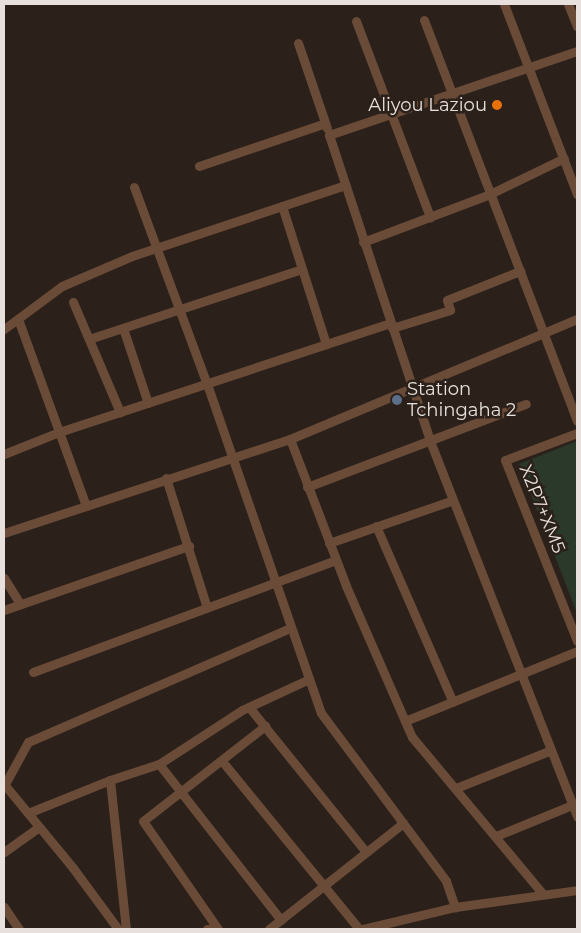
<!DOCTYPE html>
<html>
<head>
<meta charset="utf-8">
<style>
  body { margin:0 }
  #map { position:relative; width:581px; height:933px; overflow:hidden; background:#2b211a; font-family:Montserrat,sans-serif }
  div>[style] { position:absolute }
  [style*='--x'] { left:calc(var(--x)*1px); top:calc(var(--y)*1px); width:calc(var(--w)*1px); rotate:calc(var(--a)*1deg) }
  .green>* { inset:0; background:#2a3929 }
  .minor>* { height:9px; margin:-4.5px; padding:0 4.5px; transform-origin:4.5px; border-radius:4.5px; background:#6a4b38 }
  .dots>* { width:14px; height:14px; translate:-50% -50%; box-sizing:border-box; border:2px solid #2b211a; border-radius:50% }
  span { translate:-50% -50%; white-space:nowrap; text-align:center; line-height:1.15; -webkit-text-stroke:5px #2b211a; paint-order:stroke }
  .poi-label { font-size:18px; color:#e7e0dc }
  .right { translate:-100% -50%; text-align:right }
  .left { translate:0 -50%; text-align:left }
  .street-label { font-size:18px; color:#e7e0dc }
  .frame { position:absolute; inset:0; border:5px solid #e7e0dc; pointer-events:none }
</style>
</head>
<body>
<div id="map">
  <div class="green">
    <div style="clip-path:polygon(577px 441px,577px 613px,519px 464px)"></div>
  </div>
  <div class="minor">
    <div style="--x:504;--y:4;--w:204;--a:69"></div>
    <div style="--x:568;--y:4;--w:24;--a:68"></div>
    <div style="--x:424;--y:20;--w:429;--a:69.1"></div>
    <div style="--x:356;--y:21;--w:210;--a:69.3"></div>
    <div style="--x:298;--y:43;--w:90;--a:71.2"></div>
    <div style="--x:577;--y:51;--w:262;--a:161.3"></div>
    <div style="--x:329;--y:135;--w:322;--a:71.7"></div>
    <div style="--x:430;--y:441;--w:404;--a:68.6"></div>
    <div style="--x:199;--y:166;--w:133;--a:-18.8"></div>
    <div style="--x:134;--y:187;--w:210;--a:69.7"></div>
    <div style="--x:207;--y:384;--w:348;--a:70.9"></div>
    <div style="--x:321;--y:713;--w:209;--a:53.3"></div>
    <div style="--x:446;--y:881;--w:28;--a:71"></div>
    <div style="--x:282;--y:206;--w:145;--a:72.3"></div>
    <div style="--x:363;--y:242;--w:136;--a:-20.7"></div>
    <div style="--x:490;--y:194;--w:82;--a:-25.9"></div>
    <div style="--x:73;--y:302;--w:120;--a:66.9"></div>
    <div style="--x:18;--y:319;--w:199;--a:70"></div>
    <div style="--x:123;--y:328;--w:79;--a:71.6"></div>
    <div style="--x:392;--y:328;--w:61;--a:-17.2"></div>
    <div style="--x:450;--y:310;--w:10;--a:-107"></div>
    <div style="--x:447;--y:300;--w:79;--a:-21.7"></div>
    <div style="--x:4;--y:329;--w:72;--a:-36.6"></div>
    <div style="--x:62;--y:286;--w:76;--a:-23.2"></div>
    <div style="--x:132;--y:256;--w:225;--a:-18.4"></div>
    <div style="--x:89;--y:339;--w:224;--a:-18.2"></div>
    <div style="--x:577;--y:433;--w:77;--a:159.4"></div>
    <div style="--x:505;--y:460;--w:195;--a:68.3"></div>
    <div style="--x:290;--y:439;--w:157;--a:69.1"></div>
    <div style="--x:346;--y:586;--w:165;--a:66.4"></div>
    <div style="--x:412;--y:737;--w:204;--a:50.2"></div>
    <div style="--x:4;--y:454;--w:59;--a:-21.8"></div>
    <div style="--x:59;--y:432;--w:348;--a:-18.2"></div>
    <div style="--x:166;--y:478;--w:136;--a:72.5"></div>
    <div style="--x:307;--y:487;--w:234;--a:-20.8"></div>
    <div style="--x:376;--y:526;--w:192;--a:66.4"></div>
    <div style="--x:4;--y:533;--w:301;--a:-18.2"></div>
    <div style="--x:290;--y:439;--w:311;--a:-22.7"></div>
    <div style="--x:329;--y:543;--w:131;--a:-19.1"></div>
    <div style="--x:4;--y:578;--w:31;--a:58"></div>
    <div style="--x:4;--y:610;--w:196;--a:-19.1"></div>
    <div style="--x:33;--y:672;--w:323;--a:-20.3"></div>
    <div style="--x:249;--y:707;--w:186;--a:51.1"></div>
    <div style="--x:405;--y:721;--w:186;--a:-22.1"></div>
    <div style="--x:222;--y:761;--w:217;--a:50.8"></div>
    <div style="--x:159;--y:764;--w:198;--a:52"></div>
    <div style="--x:110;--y:780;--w:150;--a:83.9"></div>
    <div style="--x:4;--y:784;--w:109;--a:50.6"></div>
    <div style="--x:73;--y:868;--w:76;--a:53.6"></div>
    <div style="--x:5;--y:784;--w:48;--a:-61.3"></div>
    <div style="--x:28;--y:742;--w:286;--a:-23.5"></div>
    <div style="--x:456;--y:788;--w:100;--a:-21.7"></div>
    <div style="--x:28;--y:813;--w:88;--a:-21.9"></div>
    <div style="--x:110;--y:780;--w:52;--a:-18.1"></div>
    <div style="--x:159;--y:764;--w:99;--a:-33"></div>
    <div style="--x:242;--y:710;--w:74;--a:-24.8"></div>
    <div style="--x:496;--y:836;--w:87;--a:-22.2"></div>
    <div style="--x:4;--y:852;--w:43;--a:-35.5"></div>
    <div style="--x:4;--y:907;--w:27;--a:56"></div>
    <div style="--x:207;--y:929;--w:10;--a:-6"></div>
    <div style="--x:218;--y:929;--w:131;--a:-124.8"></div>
    <div style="--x:143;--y:821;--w:155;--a:-37.9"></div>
    <div style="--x:269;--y:929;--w:171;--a:-38.3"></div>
    <div style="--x:363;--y:929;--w:95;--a:-13.4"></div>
    <div style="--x:455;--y:907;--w:123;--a:-7.9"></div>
  </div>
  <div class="dots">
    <div style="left:497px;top:105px;background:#e8710a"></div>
    <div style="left:397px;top:400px;background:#5c6f8a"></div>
  </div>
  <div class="poi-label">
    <span class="right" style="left:487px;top:105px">Aliyou Laziou</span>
    <span class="left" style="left:407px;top:400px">Station<br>Tchingaha 2</span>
  </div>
  <div class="street-label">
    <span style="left:542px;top:509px;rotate:68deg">X2P7+XM5</span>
  </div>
  <div class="frame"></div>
</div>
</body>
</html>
